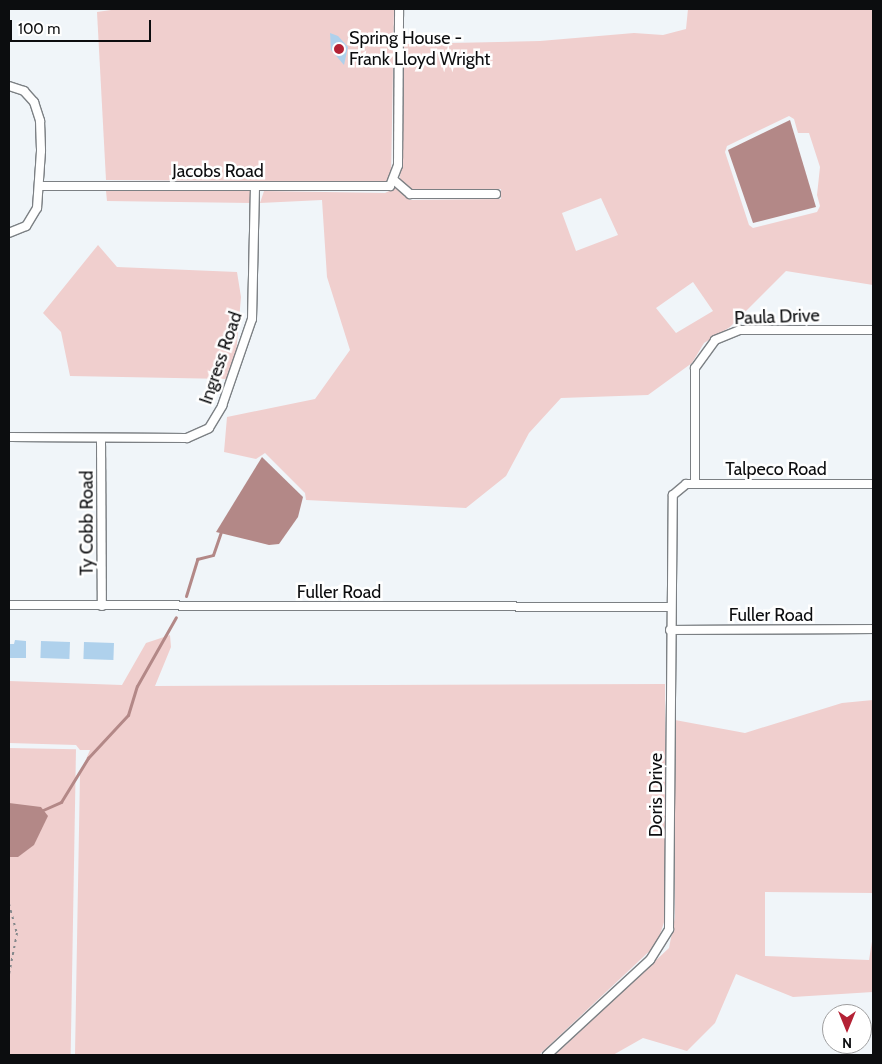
<!DOCTYPE html>
<html>
<head>
<meta charset="utf-8">
<style>
  body { margin:0 }
  #map { position:relative; width:882px; height:1064px; overflow:hidden; background:#f0f5f9; font-family:Cabin,sans-serif }
  div>[style] { position:absolute }
  [style*='--x'] { left:calc(var(--x)*1px); top:calc(var(--y)*1px); width:calc(var(--w)*1px); rotate:calc(var(--a)*1deg) }
  .green>* { inset:0; background:#f0cfce; transform-origin:0 0 }
  .water>* { inset:0; background:#b38887 }
  .stream>* { height:3px; margin:-1.5px; padding:0 1.5px; transform-origin:1.5px; border-radius:1.5px; background:#b38887 }
  .building>* { inset:0; background:#afd1ec; transform-origin:0 0 }
  .path>* { height:2px; margin-top:-1px; transform-origin:0; background:repeating-linear-gradient(90deg,#84888b 0 2.5px,transparent 0 6.5px) }
  .roads { filter:drop-shadow(1px 0 #7c8084) drop-shadow(-1px 0 #7c8084) drop-shadow(0 1px #7c8084) drop-shadow(0 -1px #7c8084) }
  .street>* { height:8px; margin:-4px; padding:0 4px; transform-origin:4px; border-radius:4px; background:#fff }
  .dots>* { width:14px; height:14px; translate:-50% -50%; box-sizing:border-box; border:2px solid #fff; border-radius:50% }
  span { translate:-50% -50%; white-space:nowrap; text-align:center; line-height:1.15; -webkit-text-stroke:5px #fff; paint-order:stroke }
  .poi-label { font-size:18px; color:#0c0d0f }
  .left { translate:0 -50%; text-align:left }
  .street-label { font-size:18px; color:#0c0d0f }
  .frame { position:absolute; inset:0; border:10px solid #0c0d0f; pointer-events:none }
  .north { position:absolute; left:822px; top:1004px; width:50px; height:50px; box-sizing:border-box; background:#fff; border:1px solid #9e9e9f; border-radius:50%; rotate:180deg; font-size:14px; font-weight:700; line-height:20px; text-align:center; color:#0c0d0f }
  .north::after { content:''; display:block; margin:auto; width:18px; height:22px; background:#b42235; clip-path:polygon(50% 0,100% 100%,50% 72%,0 100%) }
  .scale { position:absolute; left:10px; top:20px; width:141px; height:22px; box-sizing:border-box; border:2px solid #0c0d0f; border-top:0; padding-left:6px; font-size:15px; line-height:18px; white-space:nowrap; color:#0c0d0f; -webkit-text-stroke:4px #fff; paint-order:stroke }
</style>
</head>
<body>
<div id="map">
  <div class="green">
    <div style="clip-path:polygon(118px 9px,394px 9px,391px 178px,384px 182px,106px 180px,97px 12px)"></div>
    <div style="clip-path:polygon(evenodd,688px 9px,873px 9px,873px 285px,786px 271px,730px 327px,704px 343px,692px 363px,648px 395px,561px 398px,529px 433px,506px 476px,466px 508px,306px 500px,305px 493px,265px 453px,256px 459px,224px 452px,227px 417px,315px 399px,350px 350px,327px 277px,322px 200px,260px 203px,264px 191px,385px 193px,395px 188px,410px 200px,501px 199px,501px 189px,412px 189px,400px 179px,403px 44px,540px 41px,634px 33px,663px 35px,686px 29px,688px 9px,789px 116px,794px 119px,798px 133px,809px 133px,820px 167px,817px 195px,820px 206px,817px 212px,753px 228px,749px 225px,725px 152px,727px 146px,789px 116px,688px 9px,601px 198px,618px 235px,576px 251px,562px 213px,601px 198px,688px 9px,693px 282px,713px 311px,676px 333px,656px 308px,693px 282px)"></div>
    <div style="clip-path:polygon(106px 191px,250px 191px,251px 203px,107px 201px)"></div>
    <div style="clip-path:polygon(98px 245px,117px 267px,237px 272px,241px 297px,236px 354px,227px 379px,70px 376px,61px 332px,43px 313px)"></div>
    <div style="clip-path:polygon(170px 635px,171px 647px,155px 686px,665px 684px,666px 916px,657px 944px,539px 1055px,75px 1055px,80px 773px,90px 750px,80px 750px,76px 745px,9px 743px,9px 681px,122px 685px,146px 643px)"></div>
    <div style="clip-path:polygon(873px 700px,873px 893px,765px 892px,765px 956px,869px 960px,873px 935px,873px 992px,793px 997px,736px 974px,715px 1023px,687px 1051px,643px 1038px,613px 1055px,555px 1055px,669px 948px,675px 917px,675px 720px,745px 733px,842px 703px)"></div>
    <div style="left:9px;top:748px;width:67px;height:307px;rotate:1deg"></div>
  </div>
  <div class="water">
    <div style="clip-path:polygon(790px 120px,816px 207px,753px 223px,728px 150px)"></div>
    <div style="clip-path:polygon(262px 457px,303px 497px,298px 517px,279px 544px,269px 545px,216px 532px)"></div>
    <div style="clip-path:polygon(9px 803px,41px 807px,48px 816px,34px 845px,18px 857px,9px 857px)"></div>
  </div>
  <div class="stream">
    <div style="--x:186;--y:596;--w:39;--a:-73"></div>
    <div style="--x:197;--y:559;--w:16;--a:-14"></div>
    <div style="--x:213;--y:555;--w:24;--a:-71"></div>
    <div style="--x:43;--y:810;--w:20;--a:-24"></div>
    <div style="--x:61;--y:802;--w:52;--a:-58.5"></div>
    <div style="--x:88;--y:758;--w:59;--a:-47.1"></div>
    <div style="--x:128;--y:715;--w:30;--a:-73"></div>
    <div style="--x:137;--y:686;--w:79;--a:-60.5"></div>
  </div>
  <div class="building">
    <div style="clip-path:polygon(330px 33px,338px 36px,348px 47px,344px 65px,331px 50px)"></div>
    <div style="clip-path:polygon(15px 640px,26px 641px,26px 658px,9px 658px,9px 644px,14px 644px)"></div>
    <div style="left:41px;top:641px;width:29px;height:17px;rotate:2deg"></div>
    <div style="left:84px;top:642px;width:30px;height:17px;rotate:2deg"></div>
  </div>
  <div class="path">
    <div style="--x:9;--y:904;--w:30;--a:75"></div>
    <div style="--x:17;--y:933;--w:42;--a:101"></div>
  </div>
  <div class="roads">
    <div class="street">
      <div style="--x:9;--y:86;--w:16;--a:18"></div>
      <div style="--x:24;--y:91;--w:15;--a:48"></div>
      <div style="--x:34;--y:102;--w:20;--a:72"></div>
      <div style="--x:40;--y:121;--w:30;--a:88"></div>
      <div style="--x:41;--y:151;--w:57;--a:94"></div>
      <div style="--x:37;--y:208;--w:21;--a:121"></div>
      <div style="--x:26;--y:226;--w:18;--a:158"></div>
      <div style="--x:395;--y:181;--w:20;--a:41"></div>
      <div style="--x:410;--y:194;--w:86;--a:0"></div>
      <div style="--x:40;--y:186;--w:350;--a:0"></div>
      <div style="--x:390;--y:186;--w:22;--a:-69"></div>
      <div style="--x:398;--y:165;--w:156;--a:-89.6"></div>
      <div style="--x:9;--y:437;--w:178;--a:0.3"></div>
      <div style="--x:187;--y:438;--w:24;--a:-24"></div>
      <div style="--x:209;--y:428;--w:26;--a:-59"></div>
      <div style="--x:222;--y:406;--w:92;--a:-71"></div>
      <div style="--x:252;--y:319;--w:133;--a:-88.7"></div>
      <div style="--x:101;--y:439;--w:167;--a:89.7"></div>
      <div style="--x:695;--y:484;--w:116;--a:-90"></div>
      <div style="--x:695;--y:368;--w:34;--a:-54"></div>
      <div style="--x:715;--y:340;--w:27;--a:-22"></div>
      <div style="--x:740;--y:330;--w:133;--a:0"></div>
      <div style="--x:9;--y:605;--w:660;--a:0.17"></div>
      <div style="--x:670;--y:630;--w:203;--a:-0.3"></div>
      <div style="--x:547;--y:1055;--w:140;--a:-42.7"></div>
      <div style="--x:650;--y:960;--w:36;--a:-58"></div>
      <div style="--x:669;--y:929;--w:434;--a:-89.5"></div>
      <div style="--x:673;--y:495;--w:17;--a:-40"></div>
      <div style="--x:686;--y:484;--w:187;--a:0"></div>
    </div>
  </div>
  <div class="dots">
    <div style="left:339px;top:49px;background:#b42235"></div>
  </div>
  <div class="poi-label">
    <span class="left" style="left:349px;top:49px">Spring House -<br>Frank Lloyd Wright</span>
  </div>
  <div class="street-label">
    <span style="left:218px;top:171px">Jacobs Road</span>
    <span style="left:777px;top:317px;rotate:-2deg">Paula Drive</span>
    <span style="left:221px;top:358px;rotate:-71deg">Ingress Road</span>
    <span style="left:776px;top:469px">Talpeco Road</span>
    <span style="left:87px;top:523px;rotate:-90deg">Ty Cobb Road</span>
    <span style="left:339px;top:592px">Fuller Road</span>
    <span style="left:771px;top:615px">Fuller Road</span>
    <span style="left:656px;top:795px;rotate:-90deg">Doris Drive</span>
  </div>
  <div class="frame"></div>
  <div class="north">N</div>
  <div class="scale">100 m</div>
</div>
</body>
</html>
